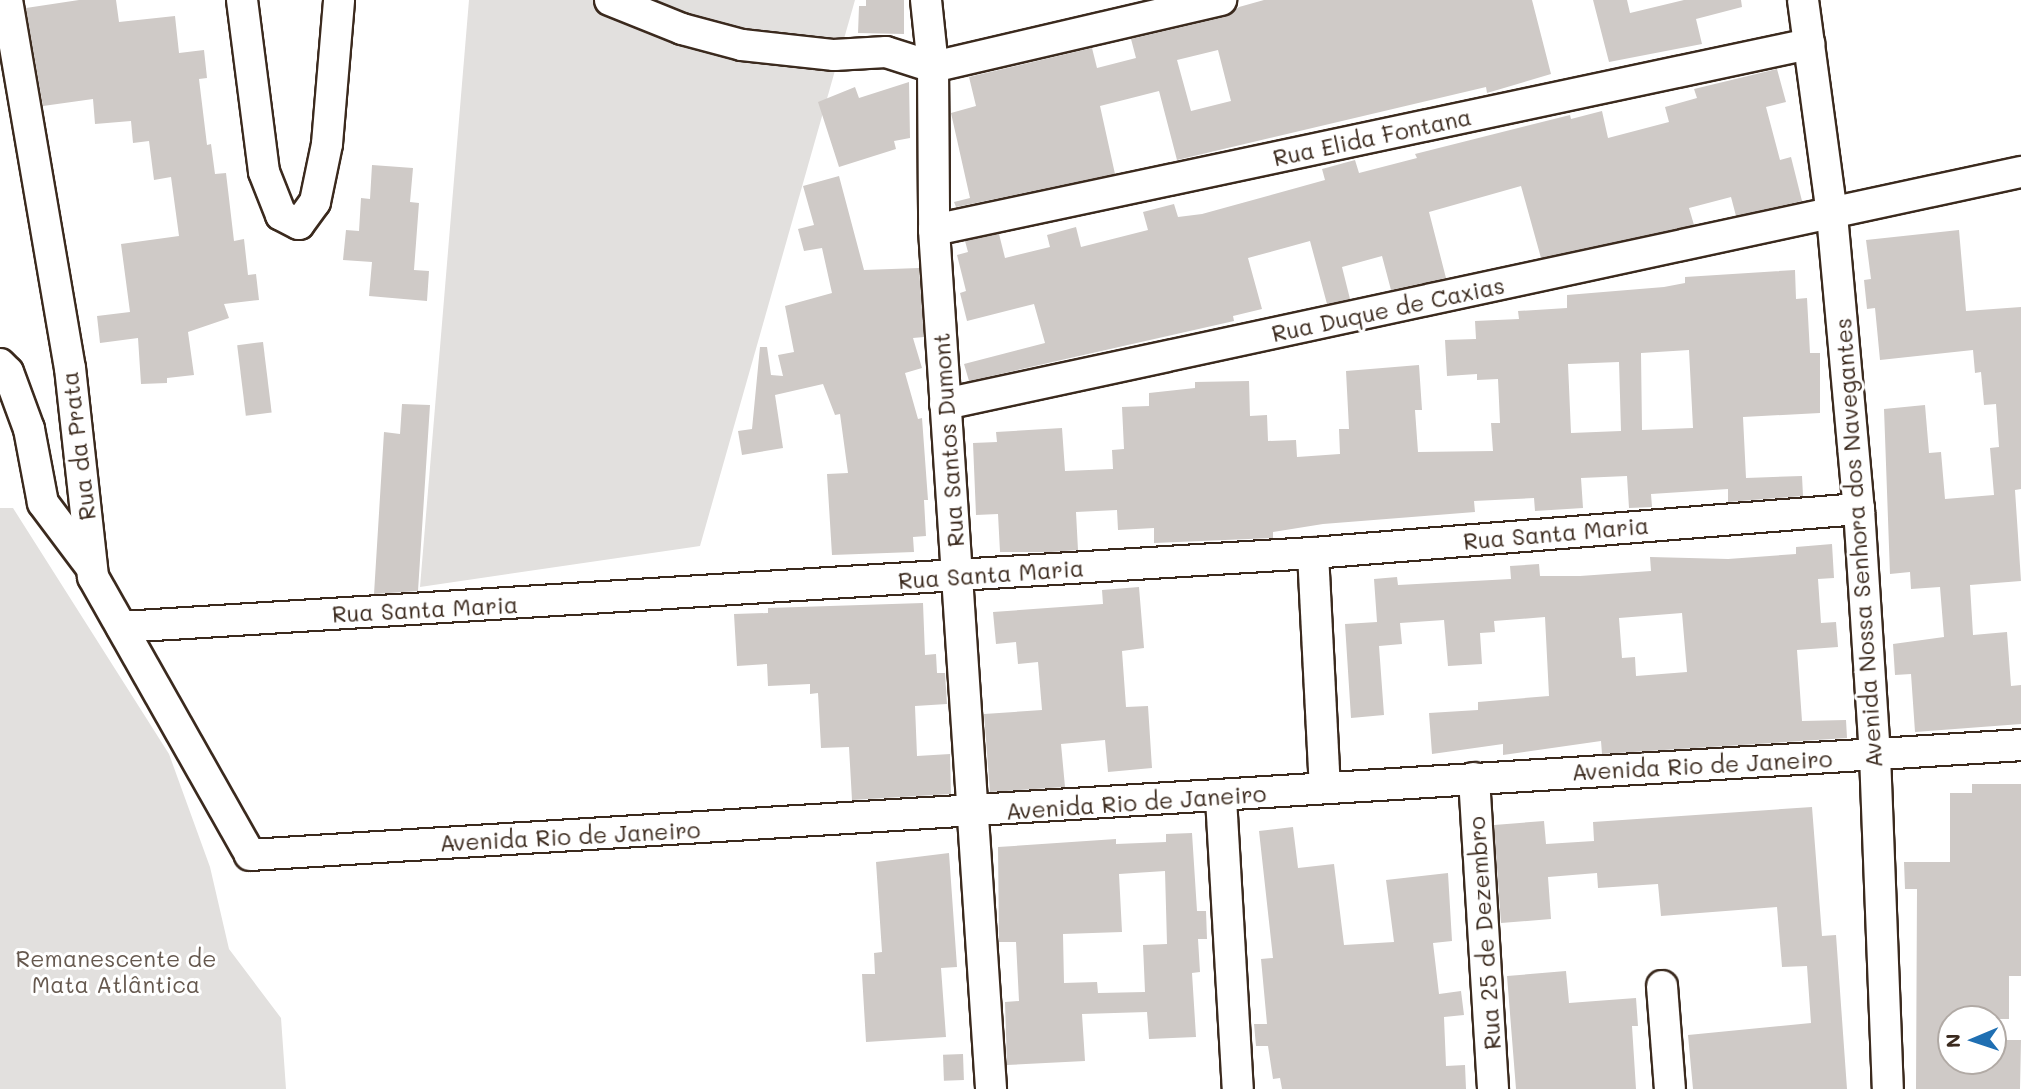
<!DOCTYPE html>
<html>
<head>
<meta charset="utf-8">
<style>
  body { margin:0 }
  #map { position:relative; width:2021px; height:1089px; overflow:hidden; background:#fff; font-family:Mali,sans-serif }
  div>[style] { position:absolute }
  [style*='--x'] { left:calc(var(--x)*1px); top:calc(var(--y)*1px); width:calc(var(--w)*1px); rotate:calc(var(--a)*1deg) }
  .green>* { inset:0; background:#e2e0de }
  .building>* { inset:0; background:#cfcac7; transform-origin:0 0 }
  .roads { filter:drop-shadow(2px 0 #3b2a1e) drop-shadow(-2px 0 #3b2a1e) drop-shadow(0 2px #3b2a1e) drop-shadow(0 -2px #3b2a1e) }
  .minor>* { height:30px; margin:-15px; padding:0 15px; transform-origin:15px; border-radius:15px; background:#fff }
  span { translate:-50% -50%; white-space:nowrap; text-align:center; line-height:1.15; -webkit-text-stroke:6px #fff; paint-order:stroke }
  .street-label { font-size:23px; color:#3b2a1e }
  .park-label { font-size:23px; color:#65584e }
  .north { position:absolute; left:1937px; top:1005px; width:70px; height:70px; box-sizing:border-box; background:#fff; border:2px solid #b1aaa5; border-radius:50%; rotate:268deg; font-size:19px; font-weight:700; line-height:28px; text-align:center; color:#3b2a1e }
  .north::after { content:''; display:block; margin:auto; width:24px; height:32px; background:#1f6fb2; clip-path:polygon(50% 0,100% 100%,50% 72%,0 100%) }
</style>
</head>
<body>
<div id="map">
  <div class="green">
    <div style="clip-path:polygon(469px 0,855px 0,700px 546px,420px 587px)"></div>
    <div style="clip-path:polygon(0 508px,13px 508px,169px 754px,210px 867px,229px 949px,281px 1018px,286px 1089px,0 1089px)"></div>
  </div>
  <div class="building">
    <div style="clip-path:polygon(79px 0,116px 0,119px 22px,175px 16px,179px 53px,204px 50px,207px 78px,199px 79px,207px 145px,211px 144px,215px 174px,226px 173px,234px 241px,244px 239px,248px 275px,256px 274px,259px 300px,224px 304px,229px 318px,188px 332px,194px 375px,167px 378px,167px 383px,141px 384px,138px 338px,100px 343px,97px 316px,130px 312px,121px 244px,179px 236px,171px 177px,154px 180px,149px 141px,133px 143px,131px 121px,95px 124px,93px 99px,43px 106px,26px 8px)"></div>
    <div style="clip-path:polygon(866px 0,904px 0,904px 34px,858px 33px,859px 6px,866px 6px)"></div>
    <div style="clip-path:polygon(evenodd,1264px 0,1532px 0,1551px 74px,1487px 93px,1486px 87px,1177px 160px,1159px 91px,1100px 106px,1115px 174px,956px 207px,954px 202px,970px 198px,951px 113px,976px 106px,969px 77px,1092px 48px,1097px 68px,1136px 58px,1131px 39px,1225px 17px,1239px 7px,1264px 0,1218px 50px,1231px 101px,1191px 111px,1177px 60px,1218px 50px)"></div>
    <div style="clip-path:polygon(1593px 0,1627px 0,1630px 13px,1684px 0,1741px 0,1742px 7px,1696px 19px,1702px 44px,1609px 62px)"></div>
    <div style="clip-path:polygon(1777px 69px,1786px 102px,1766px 107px,1780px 160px,1791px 157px,1802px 201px,1736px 216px,1731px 197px,1689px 208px,1694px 225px,1541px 258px,1521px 186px,1429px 212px,1446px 278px,1391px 290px,1382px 256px,1342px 267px,1350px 299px,1327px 304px,1310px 241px,1248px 258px,1262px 309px,1233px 316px,1234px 321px,969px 381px,964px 364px,1045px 343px,1034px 304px,967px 321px,960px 293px,966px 291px,957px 255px,968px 252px,965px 241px,999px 234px,1005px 258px,1050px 247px,1047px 235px,1076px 227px,1081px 247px,1148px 230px,1143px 212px,1174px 204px,1178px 217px,1202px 214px,1325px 180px,1322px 169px,1355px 160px,1359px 173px,1417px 158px,1415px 154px,1570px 115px,1571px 119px,1602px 111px,1608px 138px,1669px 122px,1665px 107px,1697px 98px,1694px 89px)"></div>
    <div style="clip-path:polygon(909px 82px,910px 138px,894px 141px,896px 149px,839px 167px,818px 102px,855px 87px,859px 98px)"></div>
    <div style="clip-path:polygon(372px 165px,413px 168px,410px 202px,419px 203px,414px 270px,429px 271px,427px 301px,369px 296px,372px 262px,343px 260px,346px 230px,359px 231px,361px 198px,370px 199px)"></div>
    <div style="clip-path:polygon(839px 176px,864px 270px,919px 268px,924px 337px,913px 338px,922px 368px,905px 373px,918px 419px,922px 418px,928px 500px,924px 500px,926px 536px,913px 537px,914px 552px,832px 555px,827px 474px,848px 473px,840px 414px,835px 415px,823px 384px,775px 395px,783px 448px,742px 455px,738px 431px,752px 429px,760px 347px,767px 347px,771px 375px,783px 376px,778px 355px,794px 352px,785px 306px,832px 293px,822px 248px,804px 251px,798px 229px,814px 225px,803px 186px)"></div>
    <div style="clip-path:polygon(1959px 230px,1966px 311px,2021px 307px,2021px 489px,2015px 490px,2021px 581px,1970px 585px,1973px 635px,2007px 632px,2011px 686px,2021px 685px,2021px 724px,1915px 732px,1911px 674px,1895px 675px,1893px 644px,1944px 637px,1940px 587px,1911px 589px,1910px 572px,1890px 574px,1884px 409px,1925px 405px,1929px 453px,1941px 452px,1945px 499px,1994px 495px,1990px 448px,1999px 447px,1996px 404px,1984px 405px,1981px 372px,1975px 373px,1973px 350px,1880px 360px,1875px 308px,1867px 309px,1864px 280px,1871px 279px,1866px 240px)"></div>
    <div style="clip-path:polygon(evenodd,1795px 270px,1796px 299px,1807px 298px,1810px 353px,1820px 353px,1820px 413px,1743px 417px,1746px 478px,1802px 476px,1803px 496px,1728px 502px,1728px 489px,1651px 494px,1652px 507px,1629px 508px,1627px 476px,1581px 478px,1583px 508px,1535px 511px,1534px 498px,1474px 501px,1475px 512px,1323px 524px,1273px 532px,1273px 538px,1154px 543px,1154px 528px,1118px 530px,1117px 510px,1076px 512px,1078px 550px,1051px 552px,1000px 552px,998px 514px,976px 515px,973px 443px,997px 442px,996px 432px,1062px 428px,1065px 471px,1113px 469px,1112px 450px,1124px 449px,1122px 407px,1149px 406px,1149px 393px,1195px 388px,1195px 382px,1249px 381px,1250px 416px,1267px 415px,1268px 441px,1296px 440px,1297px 457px,1340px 454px,1339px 429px,1349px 429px,1346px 371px,1419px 365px,1422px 410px,1415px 410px,1418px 452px,1493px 451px,1491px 423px,1500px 423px,1498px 379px,1477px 380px,1477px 374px,1447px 376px,1445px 340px,1476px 339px,1475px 321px,1519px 319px,1518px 311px,1567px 308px,1567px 295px,1664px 287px,1685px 283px,1685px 277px,1795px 270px,1689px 350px,1693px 428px,1642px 430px,1641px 353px,1689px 350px,1795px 270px,1619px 362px,1621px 431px,1571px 433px,1568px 364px,1619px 362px)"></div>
    <div style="left:263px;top:342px;width:71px;height:26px;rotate:83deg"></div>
    <div style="clip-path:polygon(402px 404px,430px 405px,418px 591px,374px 594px,384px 432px,400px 434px)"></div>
    <div style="clip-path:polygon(evenodd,1832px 544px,1834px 578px,1818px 579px,1821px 623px,1836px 622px,1838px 647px,1797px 650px,1802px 721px,1846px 720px,1847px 738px,1602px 754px,1601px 741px,1503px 755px,1503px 744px,1432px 754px,1429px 713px,1478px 710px,1478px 702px,1549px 696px,1545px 617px,1494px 621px,1495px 632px,1480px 633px,1482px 664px,1448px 666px,1444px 620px,1400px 623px,1402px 644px,1379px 646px,1384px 715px,1351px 718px,1345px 624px,1377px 622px,1374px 579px,1397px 577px,1398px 585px,1511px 579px,1510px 566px,1539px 564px,1540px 576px,1580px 576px,1651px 571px,1650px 557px,1728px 559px,1796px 554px,1796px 547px,1832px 544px,1682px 613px,1687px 672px,1636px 676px,1635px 657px,1622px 658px,1619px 618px,1682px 613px)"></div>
    <div style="clip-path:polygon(1139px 587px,1144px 648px,1122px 651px,1126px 707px,1148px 706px,1152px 768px,1108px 772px,1105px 740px,1061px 744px,1065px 787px,990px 792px,984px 714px,1042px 710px,1038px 662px,1018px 664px,1016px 642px,996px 644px,993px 612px,1103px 604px,1102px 590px)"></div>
    <div style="clip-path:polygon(923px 603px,925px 655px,936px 654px,937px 673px,945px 673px,947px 704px,915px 706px,917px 756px,950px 754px,951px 794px,852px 800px,849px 747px,821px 748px,818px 693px,810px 694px,810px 684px,768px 686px,767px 664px,737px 666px,734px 614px,768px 613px,768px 608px)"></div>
    <div style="clip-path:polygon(1972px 784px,2021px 784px,2021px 976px,2009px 976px,2009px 1019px,1951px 1019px,1951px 1064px,1993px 1063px,1993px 1040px,2021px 1040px,2020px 1089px,1916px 1089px,1917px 889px,1905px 889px,1904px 862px,1950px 862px,1950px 793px,1972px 793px)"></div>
    <div style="clip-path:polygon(1812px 807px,1822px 936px,1836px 935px,1847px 1089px,1693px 1089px,1688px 1035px,1811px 1023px,1807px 966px,1782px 967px,1777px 907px,1661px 916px,1658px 884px,1598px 888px,1597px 873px,1548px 877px,1551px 919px,1501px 923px,1494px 825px,1544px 821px,1546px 844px,1594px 841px,1593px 822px)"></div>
    <div style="clip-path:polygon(1293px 827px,1298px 868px,1334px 864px,1344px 945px,1394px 942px,1386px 880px,1448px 873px,1452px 941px,1433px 943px,1439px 994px,1461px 991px,1464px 1015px,1444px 1017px,1446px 1066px,1465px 1065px,1466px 1089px,1282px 1089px,1280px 1078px,1273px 1079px,1268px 1046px,1256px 1046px,1254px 1024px,1267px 1024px,1261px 959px,1273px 958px,1259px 831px)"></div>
    <div style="clip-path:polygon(evenodd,1192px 833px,1197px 911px,1206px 911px,1207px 939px,1198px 939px,1200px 972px,1192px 973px,1196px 1037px,1149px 1039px,1147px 1012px,1082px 1014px,1085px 1061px,1007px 1065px,1005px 1002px,1019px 1001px,1016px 942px,999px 942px,998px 847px,1116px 839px,1116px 844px,1166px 842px,1166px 834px,1192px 833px,1165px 871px,1167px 944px,1143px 945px,1145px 992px,1098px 993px,1097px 982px,1064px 983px,1063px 934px,1122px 932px,1119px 874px,1165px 871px)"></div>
    <div style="clip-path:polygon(949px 853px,957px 967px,941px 968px,946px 1037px,866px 1042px,862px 974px,875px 974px,874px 953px,882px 952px,876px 862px)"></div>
    <div style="clip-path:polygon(1566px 971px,1569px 1003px,1636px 998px,1638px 1026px,1632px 1026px,1636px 1089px,1516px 1089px,1507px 976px)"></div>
    <div style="left:963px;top:1054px;width:26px;height:20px;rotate:88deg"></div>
  </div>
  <div class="roads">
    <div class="minor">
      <div style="--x:7;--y:0;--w:373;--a:80.3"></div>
      <div style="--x:70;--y:368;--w:210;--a:83.7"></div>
      <div style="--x:93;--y:577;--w:319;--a:60.5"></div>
      <div style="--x:250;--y:855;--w:1774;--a:-3.55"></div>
      <div style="--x:242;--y:0;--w:173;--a:82.7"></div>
      <div style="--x:264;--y:172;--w:46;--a:68.4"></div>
      <div style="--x:281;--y:215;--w:20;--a:27"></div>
      <div style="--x:299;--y:224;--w:27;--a:-54"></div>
      <div style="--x:315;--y:202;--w:59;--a:-78.3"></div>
      <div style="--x:327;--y:144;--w:144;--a:-85.2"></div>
      <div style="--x:610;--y:0;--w:78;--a:21.9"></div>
      <div style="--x:682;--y:29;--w:62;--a:14.9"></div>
      <div style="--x:742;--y:45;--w:93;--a:6.2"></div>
      <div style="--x:834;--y:55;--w:52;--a:-3.3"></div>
      <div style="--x:886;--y:52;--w:49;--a:17.7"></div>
      <div style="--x:933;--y:67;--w:296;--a:-13.1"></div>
      <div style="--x:926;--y:0;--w:67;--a:84"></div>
      <div style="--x:933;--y:67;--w:163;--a:89.6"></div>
      <div style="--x:934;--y:230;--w:861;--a:86.2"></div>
      <div style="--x:1803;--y:0;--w:217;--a:82.3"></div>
      <div style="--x:1832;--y:215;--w:295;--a:84.8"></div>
      <div style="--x:1859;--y:509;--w:247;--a:86.3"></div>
      <div style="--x:1875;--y:755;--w:334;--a:87.8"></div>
      <div style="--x:934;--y:230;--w:895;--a:-12"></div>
      <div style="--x:0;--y:364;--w:11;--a:45"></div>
      <div style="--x:8;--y:372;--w:61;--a:69.8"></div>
      <div style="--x:29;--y:429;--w:75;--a:79.3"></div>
      <div style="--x:43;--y:503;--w:80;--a:53.1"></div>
      <div style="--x:945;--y:404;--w:1101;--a:-12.17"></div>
      <div style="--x:1313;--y:553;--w:235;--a:87.1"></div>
      <div style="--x:122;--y:627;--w:1193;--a:-3.56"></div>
      <div style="--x:1313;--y:553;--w:548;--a:-4.61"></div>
      <div style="--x:1474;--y:778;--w:312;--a:86.5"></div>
      <div style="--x:1221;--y:798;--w:291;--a:86.7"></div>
      <div style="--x:1662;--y:986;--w:103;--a:85.6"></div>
    </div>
  </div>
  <div class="street-label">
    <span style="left:1372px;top:137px;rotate:-12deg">Rua Elida Fontana</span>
    <span style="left:1388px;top:309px;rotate:-12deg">Rua Duque de Caxias</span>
    <span style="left:948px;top:440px;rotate:-94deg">Rua Santos Dumont</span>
    <span style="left:78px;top:446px;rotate:-97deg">Rua da Prata</span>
    <span style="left:1556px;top:533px;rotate:-5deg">Rua Santa Maria</span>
    <span style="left:1858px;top:543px;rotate:-94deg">Avenida Nossa Senhora dos Navegantes</span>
    <span style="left:991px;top:574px;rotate:-4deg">Rua Santa Maria</span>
    <span style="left:425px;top:609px;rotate:-3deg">Rua Santa Maria</span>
    <span style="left:1702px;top:765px;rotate:-3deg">Avenida Rio de Janeiro</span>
    <span style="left:1136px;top:802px;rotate:-4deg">Avenida Rio de Janeiro</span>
    <span style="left:570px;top:836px;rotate:-3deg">Avenida Rio de Janeiro</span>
    <span style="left:1484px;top:933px;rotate:-94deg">Rua 25 de Dezembro</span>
  </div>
  <div class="park-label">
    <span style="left:116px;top:971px">Remanescente de<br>Mata Atlântica</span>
  </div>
  <div class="north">N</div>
</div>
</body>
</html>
